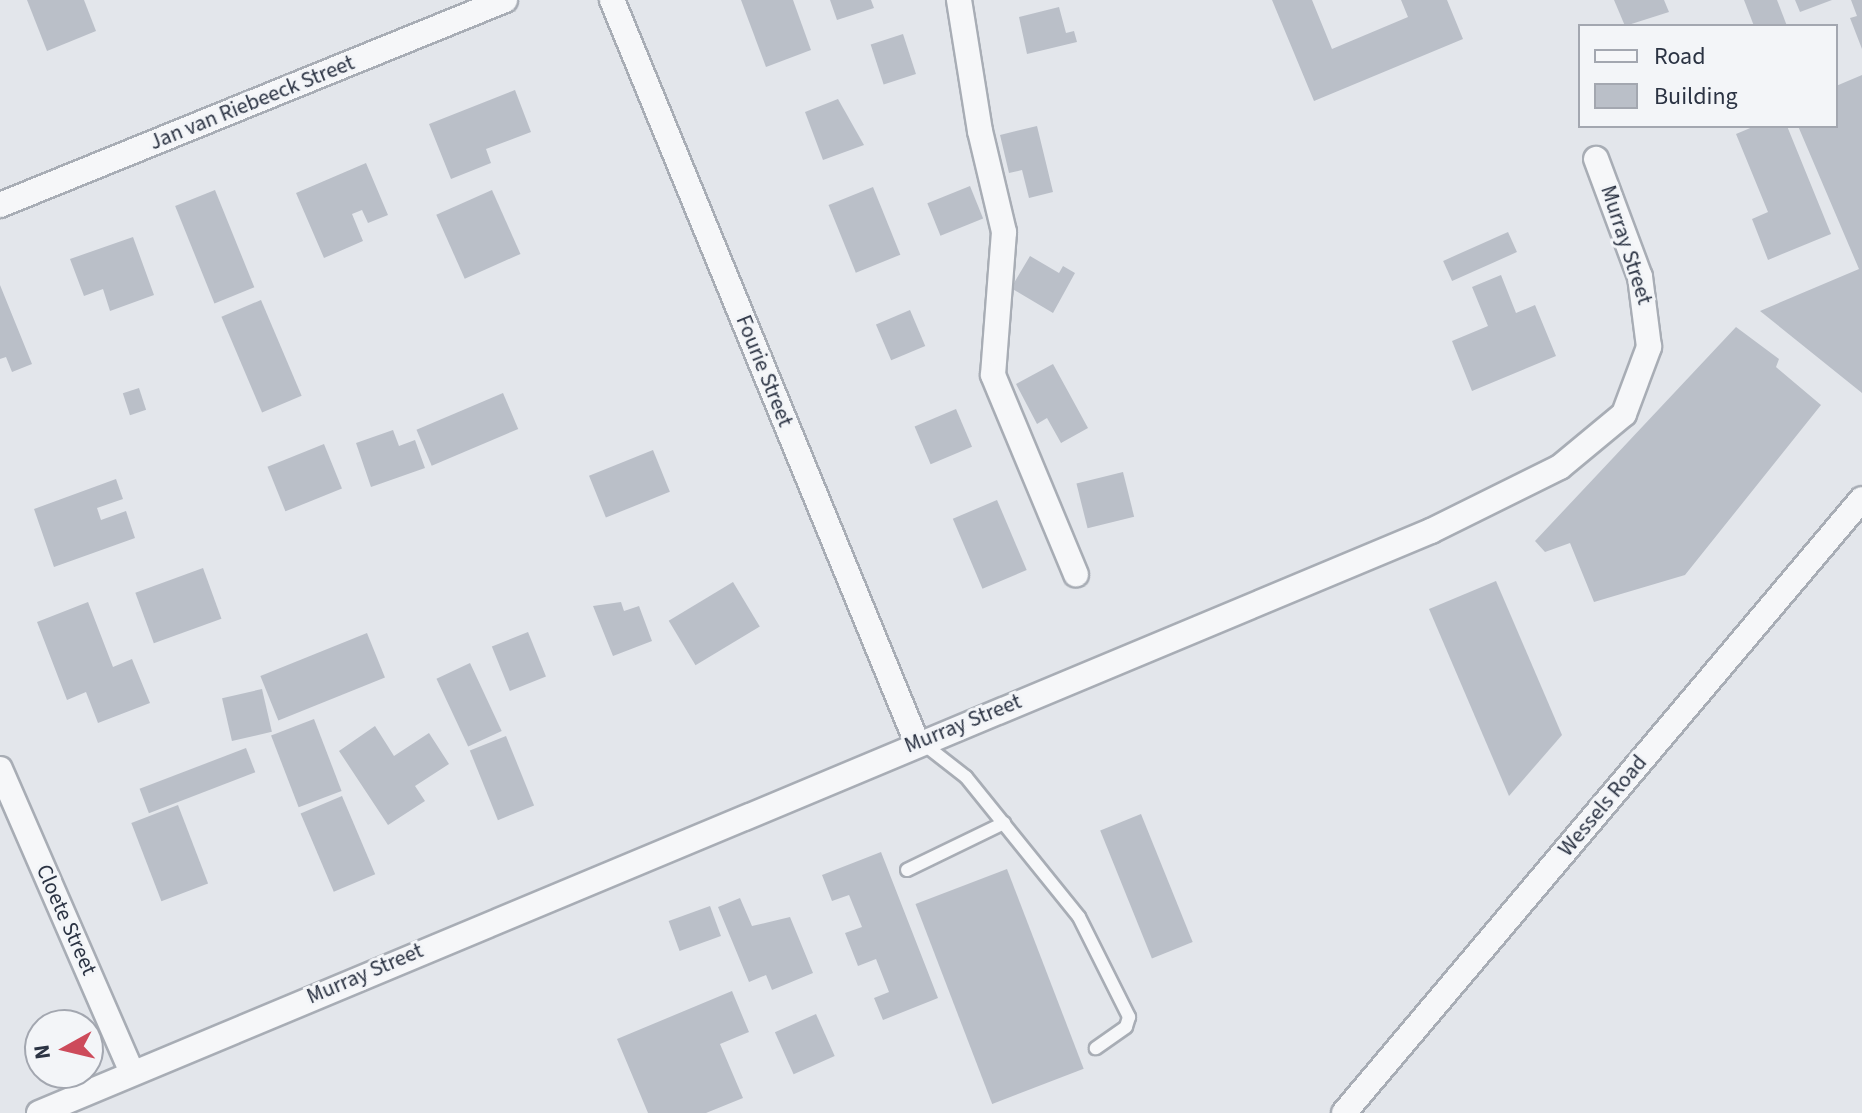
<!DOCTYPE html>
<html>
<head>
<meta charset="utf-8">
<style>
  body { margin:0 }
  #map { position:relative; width:1862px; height:1113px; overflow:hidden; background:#e3e6eb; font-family:"Source Sans 3",sans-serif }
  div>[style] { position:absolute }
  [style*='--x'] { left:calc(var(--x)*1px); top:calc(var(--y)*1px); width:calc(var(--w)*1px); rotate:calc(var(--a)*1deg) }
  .building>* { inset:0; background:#babfc8; transform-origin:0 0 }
  .roads { filter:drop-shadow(2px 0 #a8adb5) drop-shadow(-2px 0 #a8adb5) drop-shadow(0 2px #a8adb5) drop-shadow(0 -2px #a8adb5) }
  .lane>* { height:12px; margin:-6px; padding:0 6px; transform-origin:6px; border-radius:6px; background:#f6f7f9 }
  .street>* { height:24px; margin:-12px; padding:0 12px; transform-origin:12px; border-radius:12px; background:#f6f7f9 }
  span { translate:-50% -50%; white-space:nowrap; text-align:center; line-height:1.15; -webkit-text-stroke:6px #f3f5f8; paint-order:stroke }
  .street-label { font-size:22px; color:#2b3343 }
  .legend { position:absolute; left:1578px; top:24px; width:260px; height:104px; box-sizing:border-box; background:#f3f5f8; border:2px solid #a3a7b0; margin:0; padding:10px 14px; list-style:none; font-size:24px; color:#2b3343 }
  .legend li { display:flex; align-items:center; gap:16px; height:40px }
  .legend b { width:40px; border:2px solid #a3a7b0 }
  .north { position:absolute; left:24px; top:1009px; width:80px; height:80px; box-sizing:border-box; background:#f3f5f8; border:2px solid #a3a7b0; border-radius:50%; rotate:262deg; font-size:22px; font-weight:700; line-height:32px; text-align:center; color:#2b3343 }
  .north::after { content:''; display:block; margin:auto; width:28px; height:36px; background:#cd4b5b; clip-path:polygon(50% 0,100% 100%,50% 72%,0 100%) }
</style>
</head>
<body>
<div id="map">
  <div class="building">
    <div style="clip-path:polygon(27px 0,84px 0,96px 31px,47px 51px)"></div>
    <div style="clip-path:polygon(741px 0,793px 0,811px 50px,766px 67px)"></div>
    <div style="clip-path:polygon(830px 0,871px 0,874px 8px,837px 20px)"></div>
    <div style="clip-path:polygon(1272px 0,1312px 0,1332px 49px,1408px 17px,1401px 0,1447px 0,1463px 39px,1314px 101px)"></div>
    <div style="clip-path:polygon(1614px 0,1664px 0,1669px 12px,1625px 26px)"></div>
    <div style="clip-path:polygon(1744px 0,1777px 0,1787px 26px,1754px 26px)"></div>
    <div style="clip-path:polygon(1795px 0,1832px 0,1800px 12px)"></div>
    <div style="clip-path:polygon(1851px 0,1862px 0,1862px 49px,1850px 18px,1857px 16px)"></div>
    <div style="clip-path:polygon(1059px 7px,1066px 33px,1074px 31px,1077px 42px,1027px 54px,1019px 17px)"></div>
    <div style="left:903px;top:34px;width:42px;height:34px;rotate:72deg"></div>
    <div style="clip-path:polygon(1862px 75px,1862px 393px,1760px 311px,1859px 269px,1798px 126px,1836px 126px,1836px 86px)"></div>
    <div style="clip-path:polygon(515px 90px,531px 132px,486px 149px,491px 163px,451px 179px,429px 124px)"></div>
    <div style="clip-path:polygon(838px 99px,864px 145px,823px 160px,805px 112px)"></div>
    <div style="clip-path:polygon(1037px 126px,1053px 192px,1029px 198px,1022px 170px,1009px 173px,1000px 135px)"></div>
    <div style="clip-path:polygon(1755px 126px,1787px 126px,1831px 234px,1768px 260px,1752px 219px,1768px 212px,1736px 134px)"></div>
    <div style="clip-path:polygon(366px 163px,388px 215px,368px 223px,362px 210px,352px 214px,363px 241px,324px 258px,296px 193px)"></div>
    <div style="left:970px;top:186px;width:35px;height:46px;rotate:68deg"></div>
    <div style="left:873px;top:187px;width:73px;height:48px;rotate:68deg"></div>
    <div style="left:215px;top:190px;width:105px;height:43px;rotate:68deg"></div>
    <div style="left:492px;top:190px;width:70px;height:61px;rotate:66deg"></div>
    <div style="left:1508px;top:232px;width:22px;height:71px;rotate:66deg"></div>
    <div style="clip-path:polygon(133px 237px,154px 295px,110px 311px,103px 289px,84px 296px,70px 259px)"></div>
    <div style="clip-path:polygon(1030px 256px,1059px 273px,1063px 266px,1075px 273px,1053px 313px,1011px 288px)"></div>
    <div style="clip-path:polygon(1501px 275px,1516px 313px,1535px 305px,1556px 356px,1472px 391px,1452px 341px,1488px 326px,1472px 287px)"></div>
    <div style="clip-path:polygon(0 285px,32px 364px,12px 372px,6px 357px,0 359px)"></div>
    <div style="left:261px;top:300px;width:104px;height:43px;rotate:67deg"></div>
    <div style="left:910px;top:310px;width:39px;height:37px;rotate:67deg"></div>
    <div style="clip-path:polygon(1736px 327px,1779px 359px,1776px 367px,1821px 405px,1685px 575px,1594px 602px,1570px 543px,1545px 552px,1535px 541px)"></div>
    <div style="clip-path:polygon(1053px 364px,1088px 428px,1061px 443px,1047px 418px,1037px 424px,1016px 384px)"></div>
    <div style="left:139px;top:388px;width:23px;height:17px;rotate:72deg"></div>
    <div style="left:503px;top:393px;width:39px;height:94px;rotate:67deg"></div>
    <div style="left:956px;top:409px;width:41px;height:45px;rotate:67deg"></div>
    <div style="clip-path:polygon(393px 430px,399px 446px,415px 440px,425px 468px,371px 487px,356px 443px)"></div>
    <div style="left:324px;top:444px;width:48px;height:61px;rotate:68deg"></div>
    <div style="left:653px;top:450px;width:45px;height:69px;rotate:68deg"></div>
    <div style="left:1123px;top:472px;width:46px;height:48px;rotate:76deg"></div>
    <div style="clip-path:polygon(116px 479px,123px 499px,97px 508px,101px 520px,126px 511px,135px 538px,54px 567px,34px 509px)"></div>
    <div style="left:997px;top:500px;width:76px;height:48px;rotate:67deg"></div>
    <div style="left:203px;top:568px;width:54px;height:72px;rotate:70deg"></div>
    <div style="clip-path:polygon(1496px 581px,1562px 735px,1509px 796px,1429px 609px)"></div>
    <div style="left:733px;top:582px;width:52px;height:75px;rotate:59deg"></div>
    <div style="clip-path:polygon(88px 602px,113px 667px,132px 659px,150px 703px,98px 723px,86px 692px,67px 700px,37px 622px)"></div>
    <div style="clip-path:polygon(621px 602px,624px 611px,639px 606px,652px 641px,613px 656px,593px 606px)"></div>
    <div style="left:528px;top:632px;width:48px;height:39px;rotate:68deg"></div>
    <div style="left:367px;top:633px;width:48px;height:115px;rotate:68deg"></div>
    <div style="left:470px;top:663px;width:75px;height:37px;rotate:65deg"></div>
    <div style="left:262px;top:689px;width:44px;height:41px;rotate:77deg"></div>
    <div style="left:314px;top:719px;width:77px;height:46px;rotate:69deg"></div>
    <div style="clip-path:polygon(375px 726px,394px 756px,429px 733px,449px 764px,415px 786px,425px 801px,388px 825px,339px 751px)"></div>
    <div style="left:506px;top:736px;width:75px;height:39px;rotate:68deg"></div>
    <div style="left:246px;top:748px;width:26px;height:114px;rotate:69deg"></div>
    <div style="left:342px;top:796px;width:85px;height:45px;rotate:67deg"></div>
    <div style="left:178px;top:805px;width:84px;height:50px;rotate:69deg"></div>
    <div style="left:1141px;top:814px;width:138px;height:44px;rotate:68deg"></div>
    <div style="clip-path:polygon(881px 852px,938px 998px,883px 1020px,874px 998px,889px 992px,876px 959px,858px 966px,845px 933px,862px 927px,849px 895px,832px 901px,822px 875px)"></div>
    <div style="left:1007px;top:869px;width:214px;height:98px;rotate:69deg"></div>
    <div style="clip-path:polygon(740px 898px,752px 926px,790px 917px,813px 973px,772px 990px,766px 975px,749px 982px,718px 907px)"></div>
    <div style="left:710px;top:906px;width:32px;height:44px;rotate:70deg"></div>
    <div style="clip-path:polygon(732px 991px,749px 1032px,720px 1044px,743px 1098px,706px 1113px,648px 1113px,617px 1039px)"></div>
    <div style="left:816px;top:1014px;width:46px;height:45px;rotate:66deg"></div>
  </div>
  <div class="roads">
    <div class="lane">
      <div style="--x:925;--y:745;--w:52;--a:38"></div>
      <div style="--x:966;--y:777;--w:180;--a:51.1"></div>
      <div style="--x:1079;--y:917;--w:112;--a:63.4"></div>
      <div style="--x:1129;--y:1017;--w:10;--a:107"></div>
      <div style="--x:1126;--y:1027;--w:37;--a:145"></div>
      <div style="--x:907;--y:870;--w:108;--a:-25.9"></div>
    </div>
    <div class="street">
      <div style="--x:612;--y:0;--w:803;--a:67.68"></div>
      <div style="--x:959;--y:0;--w:133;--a:80.9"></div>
      <div style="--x:980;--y:131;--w:104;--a:76.6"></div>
      <div style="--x:1004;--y:232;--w:143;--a:94.4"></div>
      <div style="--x:993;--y:375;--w:216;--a:67.4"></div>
      <div style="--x:0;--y:205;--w:545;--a:-22.09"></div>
      <div style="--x:0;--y:769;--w:331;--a:66.5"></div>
      <div style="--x:39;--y:1113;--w:1509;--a:-22.69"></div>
      <div style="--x:1431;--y:531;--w:144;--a:-26.4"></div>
      <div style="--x:1560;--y:467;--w:83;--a:-39.6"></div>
      <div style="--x:1624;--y:414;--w:72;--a:-69.5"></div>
      <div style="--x:1649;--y:347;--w:71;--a:-97.3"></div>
      <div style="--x:1640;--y:277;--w:126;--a:-110.4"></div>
      <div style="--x:1344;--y:1113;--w:803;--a:-49.85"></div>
    </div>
  </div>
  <div class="street-label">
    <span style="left:252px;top:103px;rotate:-22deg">Jan van Riebeeck Street</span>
    <span style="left:1626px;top:245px;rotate:72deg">Murray Street</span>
    <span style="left:764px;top:371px;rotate:68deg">Fourie Street</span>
    <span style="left:963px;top:724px;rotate:-22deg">Murray Street</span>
    <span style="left:1603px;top:806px;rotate:-50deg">Wessels Road</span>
    <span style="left:66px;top:920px;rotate:66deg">Cloete Street</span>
    <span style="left:365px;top:974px;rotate:-23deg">Murray Street</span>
  </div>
  <ul class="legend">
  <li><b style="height:10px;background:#f6f7f9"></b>Road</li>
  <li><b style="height:22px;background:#babfc8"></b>Building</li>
  </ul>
  <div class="north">N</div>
</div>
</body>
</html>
